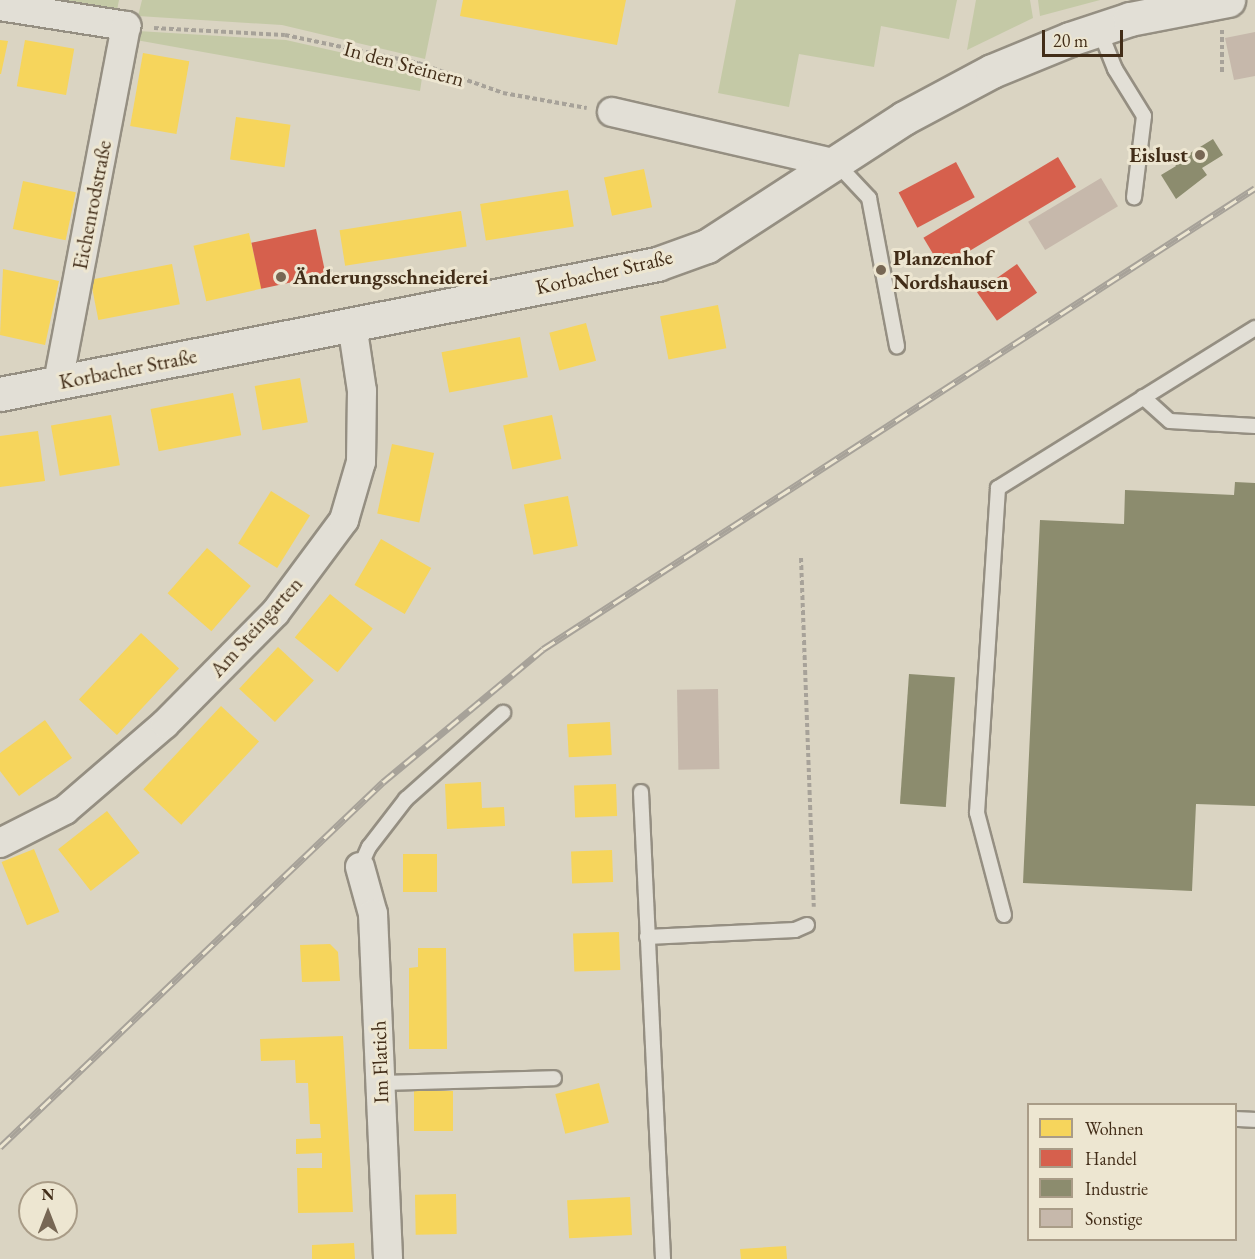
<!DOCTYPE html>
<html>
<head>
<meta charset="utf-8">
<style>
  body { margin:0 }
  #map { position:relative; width:1255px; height:1259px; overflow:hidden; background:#dad4c2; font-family:"EB Garamond",serif }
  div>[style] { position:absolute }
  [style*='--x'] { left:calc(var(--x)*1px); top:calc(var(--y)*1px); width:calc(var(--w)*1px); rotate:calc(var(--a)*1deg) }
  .green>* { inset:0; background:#c4c9a6 }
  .homes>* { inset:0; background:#f6d55c; transform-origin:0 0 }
  .shops>* { inset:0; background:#d6604d; transform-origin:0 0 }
  .industry>* { inset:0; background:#8c8c6e; transform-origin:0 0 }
  .building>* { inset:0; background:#c6b8ab; transform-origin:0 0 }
  .path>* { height:4px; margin-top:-2px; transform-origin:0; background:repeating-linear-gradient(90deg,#a7a299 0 4.5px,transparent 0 7.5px) }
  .roads { filter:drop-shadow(2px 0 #958f82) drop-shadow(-2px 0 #958f82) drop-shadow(0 2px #958f82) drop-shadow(0 -2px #958f82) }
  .lane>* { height:14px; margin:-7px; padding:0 7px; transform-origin:7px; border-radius:7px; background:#e2dfd6 }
  .street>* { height:28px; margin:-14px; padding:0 14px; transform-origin:14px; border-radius:14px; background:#e2dfd6 }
  .secondary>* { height:33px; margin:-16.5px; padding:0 16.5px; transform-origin:16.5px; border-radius:16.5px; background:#e2dfd6 }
  .rail>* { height:7px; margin-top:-3.5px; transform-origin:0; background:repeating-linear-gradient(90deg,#ede6d1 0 14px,#a7a299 0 28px); box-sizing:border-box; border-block:2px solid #a7a299 }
  .dots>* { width:16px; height:16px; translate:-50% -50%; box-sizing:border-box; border:3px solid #ede6d1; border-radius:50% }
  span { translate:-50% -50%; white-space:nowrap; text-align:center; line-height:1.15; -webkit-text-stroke:6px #ede6d1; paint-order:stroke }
  .street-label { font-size:21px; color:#422d18 }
  .poi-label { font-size:21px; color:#422d18; font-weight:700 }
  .right { translate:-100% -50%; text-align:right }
  .left { translate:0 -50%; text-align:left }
  .legend { position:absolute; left:1027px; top:1103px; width:210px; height:138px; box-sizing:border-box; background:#ede6d1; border:2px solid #a99c87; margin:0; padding:8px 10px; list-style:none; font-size:18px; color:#422d18 }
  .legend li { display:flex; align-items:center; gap:12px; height:30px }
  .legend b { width:30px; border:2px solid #a99c87 }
  .north { position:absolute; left:18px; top:1181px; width:60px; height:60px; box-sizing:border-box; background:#ede6d1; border:2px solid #a99c87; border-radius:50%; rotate:0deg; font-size:16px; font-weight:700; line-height:24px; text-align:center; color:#422d18 }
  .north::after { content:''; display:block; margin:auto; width:21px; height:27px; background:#776754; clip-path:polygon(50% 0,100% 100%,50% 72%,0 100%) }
  .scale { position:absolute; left:1042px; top:30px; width:81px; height:27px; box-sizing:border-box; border:3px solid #422d18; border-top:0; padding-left:8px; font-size:18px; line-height:21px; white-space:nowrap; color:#422d18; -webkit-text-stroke:4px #ede6d1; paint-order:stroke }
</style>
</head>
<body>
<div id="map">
  <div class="green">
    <div style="clip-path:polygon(62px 0,119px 0,117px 10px)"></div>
    <div style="clip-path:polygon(142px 0,437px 0,425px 59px,282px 25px,138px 16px)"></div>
    <div style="clip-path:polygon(736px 0,957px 0,949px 39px,881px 26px,874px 67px,799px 54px,789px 107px,718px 93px)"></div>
    <div style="clip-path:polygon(976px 0,1030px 0,1033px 18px,967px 50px)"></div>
    <div style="clip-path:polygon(1038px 0,1100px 0,1040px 16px)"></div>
    <div style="clip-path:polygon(138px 31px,286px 40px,423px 71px,420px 91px,136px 40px)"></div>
  </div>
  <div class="homes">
    <div style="clip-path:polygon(463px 0,626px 0,617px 45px,460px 16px)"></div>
    <div style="clip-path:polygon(0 40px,8px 41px,1px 74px,0 74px)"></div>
    <div style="left:25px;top:40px;width:50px;height:47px;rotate:10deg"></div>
    <div style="left:143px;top:53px;width:47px;height:74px;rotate:10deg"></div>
    <div style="left:236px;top:117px;width:55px;height:43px;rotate:8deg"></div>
    <div style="left:644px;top:169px;width:39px;height:41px;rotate:78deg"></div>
    <div style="left:23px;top:181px;width:54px;height:49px;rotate:12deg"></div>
    <div style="left:568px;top:190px;width:37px;height:89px;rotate:81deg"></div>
    <div style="left:461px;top:211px;width:36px;height:123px;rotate:81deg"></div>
    <div style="left:249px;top:233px;width:57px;height:57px;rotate:77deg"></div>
    <div style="left:172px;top:264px;width:41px;height:83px;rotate:79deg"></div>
    <div style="clip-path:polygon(3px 269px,59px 281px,45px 345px,0 335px)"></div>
    <div style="left:718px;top:305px;width:44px;height:59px;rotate:79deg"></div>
    <div style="left:586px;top:323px;width:39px;height:38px;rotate:75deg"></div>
    <div style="left:520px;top:337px;width:41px;height:80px;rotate:79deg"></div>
    <div style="left:300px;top:378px;width:45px;height:46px;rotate:80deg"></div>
    <div style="left:233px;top:393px;width:43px;height:84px;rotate:79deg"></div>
    <div style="left:111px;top:415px;width:51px;height:61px;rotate:80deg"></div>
    <div style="left:552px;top:415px;width:45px;height:50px;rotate:78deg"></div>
    <div style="clip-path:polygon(38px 431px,45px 481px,0 487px,0 436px)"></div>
    <div style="left:392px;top:444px;width:43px;height:71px;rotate:12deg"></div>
    <div style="left:271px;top:491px;width:46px;height:62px;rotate:32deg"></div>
    <div style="left:568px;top:496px;width:51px;height:45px;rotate:79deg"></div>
    <div style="left:381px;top:539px;width:58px;height:53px;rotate:30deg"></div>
    <div style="left:207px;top:548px;width:58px;height:60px;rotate:41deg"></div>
    <div style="left:330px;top:594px;width:55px;height:56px;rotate:39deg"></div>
    <div style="left:141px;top:633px;width:52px;height:91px;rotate:43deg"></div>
    <div style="left:278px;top:647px;width:49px;height:57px;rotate:43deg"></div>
    <div style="left:221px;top:706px;width:52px;height:114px;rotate:43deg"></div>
    <div style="clip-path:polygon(45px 720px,72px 758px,19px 796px,0 771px,0 753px)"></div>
    <div style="left:610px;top:722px;width:33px;height:43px;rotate:87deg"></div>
    <div style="clip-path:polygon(481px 782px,482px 808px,504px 807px,505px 826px,447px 829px,445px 784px)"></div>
    <div style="left:616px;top:784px;width:32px;height:42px;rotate:88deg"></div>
    <div style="left:107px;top:811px;width:53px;height:62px;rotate:52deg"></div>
    <div style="left:34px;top:849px;width:68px;height:35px;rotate:68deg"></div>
    <div style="left:612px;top:850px;width:32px;height:41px;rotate:88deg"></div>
    <div style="left:403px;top:854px;width:34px;height:38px"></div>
    <div style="left:619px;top:932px;width:38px;height:46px;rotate:88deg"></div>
    <div style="clip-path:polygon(330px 944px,338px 952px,340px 981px,302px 982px,300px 945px)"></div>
    <div style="clip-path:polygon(418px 948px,446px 948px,447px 1049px,409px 1049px,409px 968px,418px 967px)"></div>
    <div style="clip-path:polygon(343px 1036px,353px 1212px,298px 1213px,297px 1168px,322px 1168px,322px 1153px,296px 1154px,296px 1139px,321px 1138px,320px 1124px,310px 1124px,308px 1083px,296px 1083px,295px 1060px,261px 1061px,260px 1039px)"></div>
    <div style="left:599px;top:1083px;width:41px;height:45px;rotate:76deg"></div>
    <div style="left:453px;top:1091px;width:40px;height:39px;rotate:90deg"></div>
    <div style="left:456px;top:1194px;width:40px;height:41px;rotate:89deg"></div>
    <div style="left:630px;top:1197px;width:38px;height:63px;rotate:87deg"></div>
    <div style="clip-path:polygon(354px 1243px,355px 1259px,312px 1259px,312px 1245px)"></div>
    <div style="clip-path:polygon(786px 1246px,787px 1259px,741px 1259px,740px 1249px)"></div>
  </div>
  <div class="shops">
    <div style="left:1058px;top:157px;width:35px;height:157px;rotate:59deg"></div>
    <div style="left:956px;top:162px;width:40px;height:65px;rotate:62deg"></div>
    <div style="left:316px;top:229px;width:47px;height:66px;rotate:78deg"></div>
    <div style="left:1017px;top:264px;width:35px;height:49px;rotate:55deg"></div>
  </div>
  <div class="industry">
    <div style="clip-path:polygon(1213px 139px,1223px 155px,1202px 168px,1207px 175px,1176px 199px,1161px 175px,1176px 166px,1174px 163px)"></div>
    <div style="clip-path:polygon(1235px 482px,1255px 483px,1255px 806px,1196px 804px,1192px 891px,1023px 883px,1040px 520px,1124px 524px,1125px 490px,1234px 495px)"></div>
    <div style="left:909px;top:674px;width:46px;height:130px;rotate:4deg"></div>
  </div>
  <div class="building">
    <div style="clip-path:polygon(1255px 32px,1255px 76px,1234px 80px,1225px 38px)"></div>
    <div style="left:1101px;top:178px;width:33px;height:85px;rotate:59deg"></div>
    <div style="left:718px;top:689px;width:80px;height:41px;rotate:89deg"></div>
  </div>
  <div class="path">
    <div style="--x:154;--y:28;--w:131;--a:3.1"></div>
    <div style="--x:285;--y:35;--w:136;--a:11.9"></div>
    <div style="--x:418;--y:63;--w:90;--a:19.4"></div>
    <div style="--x:503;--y:93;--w:85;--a:10.1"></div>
    <div style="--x:1222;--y:30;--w:42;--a:90"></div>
    <div style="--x:801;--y:558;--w:349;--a:87.9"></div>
  </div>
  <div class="roads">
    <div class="lane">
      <div style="--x:1099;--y:29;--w:43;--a:68.2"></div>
      <div style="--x:1115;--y:69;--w:55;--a:58.3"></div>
      <div style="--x:1144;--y:116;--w:82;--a:97"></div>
      <div style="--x:837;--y:164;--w:47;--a:46.7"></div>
      <div style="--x:869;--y:198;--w:151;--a:79.3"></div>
      <div style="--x:1143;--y:397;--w:36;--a:42"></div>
      <div style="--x:1170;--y:421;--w:85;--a:3.4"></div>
      <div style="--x:641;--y:792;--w:468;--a:87.3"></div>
      <div style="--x:360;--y:867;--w:22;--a:-66"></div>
      <div style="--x:369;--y:847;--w:61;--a:-52.4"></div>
      <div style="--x:406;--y:799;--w:130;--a:-41.6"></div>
      <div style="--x:1004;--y:915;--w:106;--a:-104.8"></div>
      <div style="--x:977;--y:813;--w:326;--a:-86.3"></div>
      <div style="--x:998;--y:488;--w:303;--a:-31.9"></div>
      <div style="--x:647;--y:937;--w:148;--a:-2.7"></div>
      <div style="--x:795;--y:930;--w:13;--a:-23"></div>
      <div style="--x:380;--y:1083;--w:174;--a:-1.6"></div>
      <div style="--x:1236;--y:1119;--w:19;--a:3"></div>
    </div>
    <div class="street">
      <div style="--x:0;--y:6;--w:128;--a:9"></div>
      <div style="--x:126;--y:26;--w:363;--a:100.8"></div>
      <div style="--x:612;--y:112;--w:231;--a:13"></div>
      <div style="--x:0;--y:843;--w:73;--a:-26.9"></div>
      <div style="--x:65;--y:810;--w:132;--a:-40.7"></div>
      <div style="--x:165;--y:724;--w:156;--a:-45.3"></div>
      <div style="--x:275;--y:613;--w:116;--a:-53.4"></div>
      <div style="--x:344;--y:520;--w:60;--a:-73.7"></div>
      <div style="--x:361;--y:462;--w:71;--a:-89.2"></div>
      <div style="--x:362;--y:391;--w:68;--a:-98.5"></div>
      <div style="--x:360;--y:867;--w:49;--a:74.5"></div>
      <div style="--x:373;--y:914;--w:345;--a:87.5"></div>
    </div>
    <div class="secondary">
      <div style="--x:0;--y:394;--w:670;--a:-11.19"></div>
      <div style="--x:657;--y:264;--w:53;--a:-19.8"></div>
      <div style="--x:707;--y:246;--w:235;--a:-33"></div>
      <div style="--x:904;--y:118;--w:100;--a:-28.1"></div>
      <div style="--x:992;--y:71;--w:84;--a:-22.3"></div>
      <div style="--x:1070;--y:39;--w:63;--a:-18.4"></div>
      <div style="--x:1130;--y:19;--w:100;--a:-11"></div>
    </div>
  </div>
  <div class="rail">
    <div style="--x:0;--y:1147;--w:529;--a:-43.62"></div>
    <div style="--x:383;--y:782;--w:208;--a:-39.7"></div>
    <div style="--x:543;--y:649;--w:848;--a:-32.92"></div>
  </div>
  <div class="dots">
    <div style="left:1200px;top:155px;background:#776754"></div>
    <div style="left:881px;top:270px;background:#776754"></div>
    <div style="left:281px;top:277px;background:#776754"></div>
  </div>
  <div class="street-label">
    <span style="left:404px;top:64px;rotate:15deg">In den Steinern</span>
    <span style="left:92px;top:205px;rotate:-79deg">Eichenrodstraße</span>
    <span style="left:604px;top:272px;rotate:-13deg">Korbacher Straße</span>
    <span style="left:128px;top:369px;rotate:-11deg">Korbacher Straße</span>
    <span style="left:256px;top:627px;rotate:-48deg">Am Steingarten</span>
    <span style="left:380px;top:1062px;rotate:-92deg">Im Flatich</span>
  </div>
  <div class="poi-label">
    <span class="right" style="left:1188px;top:155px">Eislust</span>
    <span class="left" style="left:893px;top:270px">Planzenhof<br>Nordshausen</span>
    <span class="left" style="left:293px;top:277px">Änderungsschneiderei</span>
  </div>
  <ul class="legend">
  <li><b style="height:16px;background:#f6d55c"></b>Wohnen</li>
  <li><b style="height:16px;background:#d6604d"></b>Handel</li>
  <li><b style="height:16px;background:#8c8c6e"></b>Industrie</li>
  <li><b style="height:16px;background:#c6b8ab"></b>Sonstige</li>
  </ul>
  <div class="north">N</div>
  <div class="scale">20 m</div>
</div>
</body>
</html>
